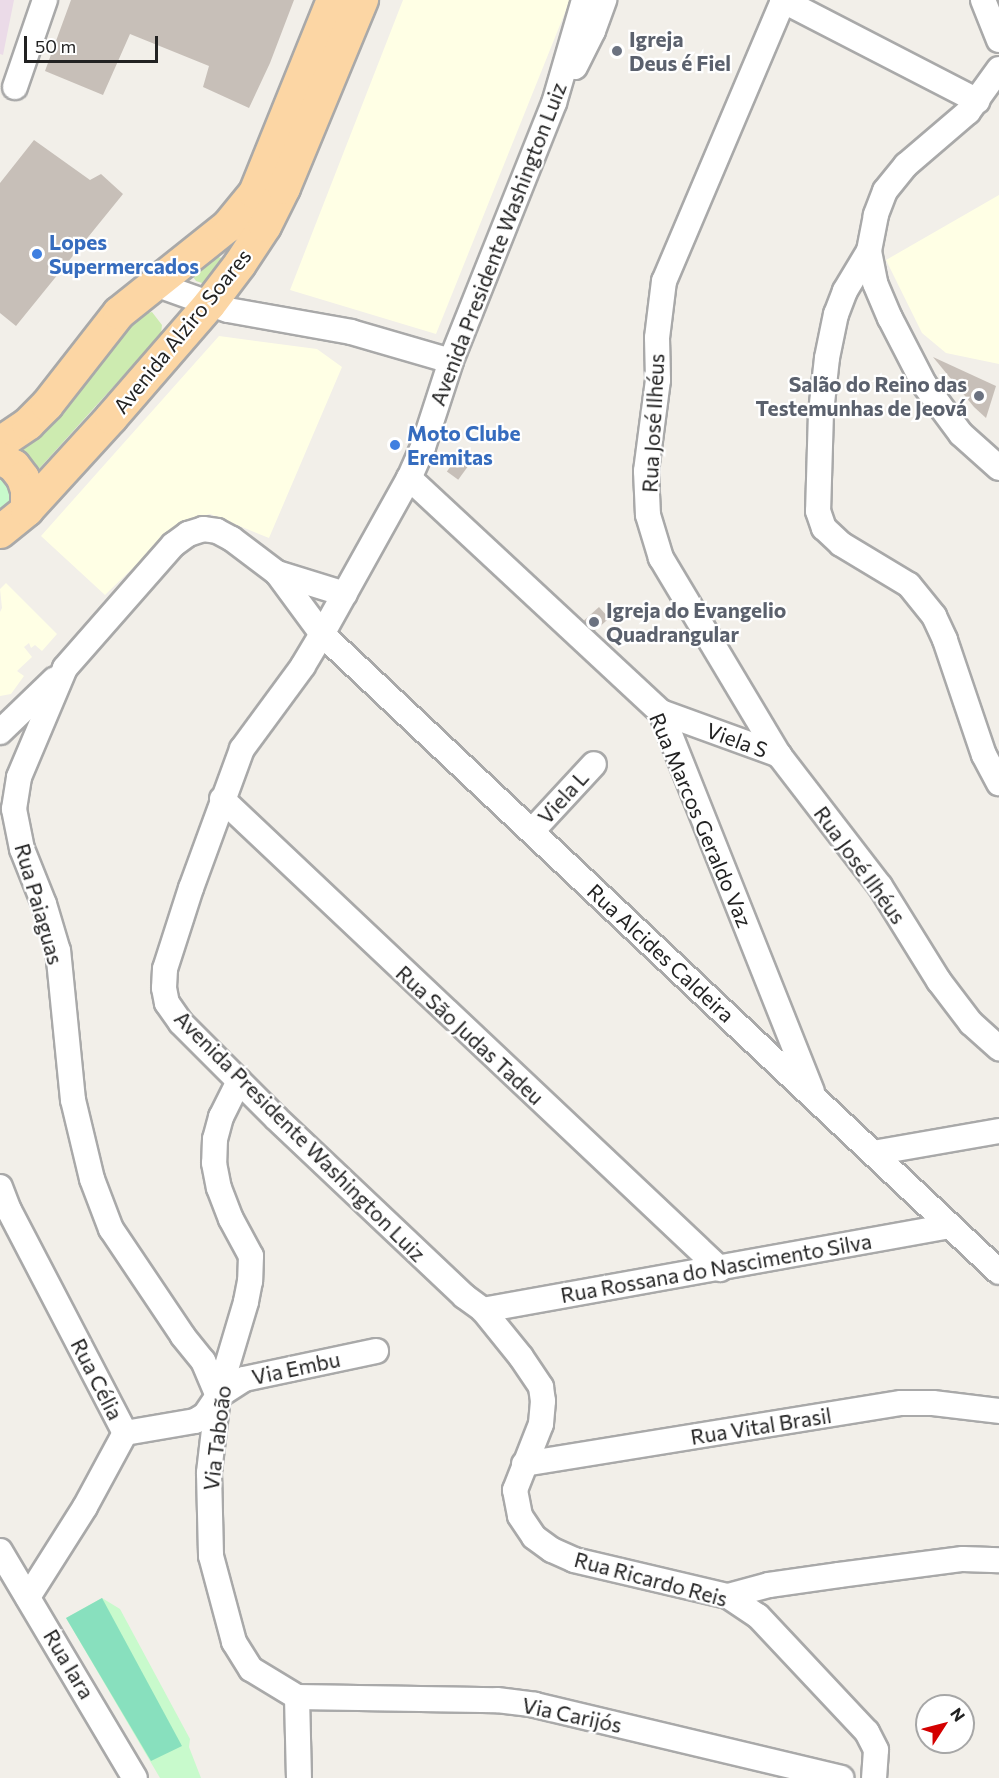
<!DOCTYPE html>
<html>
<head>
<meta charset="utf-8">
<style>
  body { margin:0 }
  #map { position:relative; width:999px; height:1778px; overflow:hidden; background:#f2efe9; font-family:Commissioner,sans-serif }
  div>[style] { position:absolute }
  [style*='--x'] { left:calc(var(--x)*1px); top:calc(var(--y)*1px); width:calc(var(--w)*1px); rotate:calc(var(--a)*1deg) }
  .industrial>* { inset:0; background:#ebdbe8 }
  .education>* { inset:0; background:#ffffe5 }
  .grass>* { inset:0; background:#cdebb0 }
  .park>* { inset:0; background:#c8facc }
  .pitch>* { inset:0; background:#88e0be }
  .building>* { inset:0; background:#c7bfb8; transform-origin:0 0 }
  .roads { filter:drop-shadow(2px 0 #a9a9a9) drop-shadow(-2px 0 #a9a9a9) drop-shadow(0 2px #a9a9a9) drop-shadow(0 -2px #a9a9a9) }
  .minor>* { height:24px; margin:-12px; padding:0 12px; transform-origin:12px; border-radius:12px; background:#fff }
  .major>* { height:32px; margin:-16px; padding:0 16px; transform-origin:16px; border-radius:16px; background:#fcd6a4 }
  .dots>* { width:16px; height:16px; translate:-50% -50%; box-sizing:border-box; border:3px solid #fff; border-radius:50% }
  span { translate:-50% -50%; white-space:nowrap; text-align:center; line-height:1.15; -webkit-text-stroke:4.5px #fff; paint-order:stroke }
  .worship-label { font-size:21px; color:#5b616d; font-weight:700 }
  .left { translate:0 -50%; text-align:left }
  .right { translate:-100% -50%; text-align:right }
  .shop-label { font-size:21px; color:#366cbe; font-weight:700 }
  .street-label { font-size:21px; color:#222 }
  .north { position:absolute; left:915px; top:1694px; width:60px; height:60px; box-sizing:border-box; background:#fff; border:2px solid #a7a7a7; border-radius:50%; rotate:54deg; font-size:16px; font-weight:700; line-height:24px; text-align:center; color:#222 }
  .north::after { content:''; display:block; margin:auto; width:21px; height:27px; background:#d40000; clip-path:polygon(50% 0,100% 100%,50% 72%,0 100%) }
  .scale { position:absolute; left:24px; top:36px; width:134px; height:27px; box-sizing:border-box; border:3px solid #222; border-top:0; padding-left:8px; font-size:18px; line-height:21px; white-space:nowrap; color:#222; -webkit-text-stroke:4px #fff; paint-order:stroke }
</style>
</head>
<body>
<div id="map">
  <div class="industrial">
    <div style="clip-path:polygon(0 0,14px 0,3px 55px,0 54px)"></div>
  </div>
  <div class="education">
    <div style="clip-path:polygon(403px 0,570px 0,436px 334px,290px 290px)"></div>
    <div style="clip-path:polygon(999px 195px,999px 364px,946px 353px,922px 333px,886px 260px)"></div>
    <div style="clip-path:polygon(219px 336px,317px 349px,342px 367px,269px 538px,210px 514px,178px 524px,105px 595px,41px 536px)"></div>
    <div style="clip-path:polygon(6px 583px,57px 634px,42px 651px,35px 645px,31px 648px,29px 643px,24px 647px,32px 657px,17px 671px,24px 676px,11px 694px,0 696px,0 612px,2px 608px,0 589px)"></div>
  </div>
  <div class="grass">
    <div style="clip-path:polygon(214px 256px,222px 258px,224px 266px,205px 284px,196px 281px,191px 274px)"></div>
    <div style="clip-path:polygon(152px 312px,162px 325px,161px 334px,37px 471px,28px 460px,16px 453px,56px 421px,140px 315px)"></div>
  </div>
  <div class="park">
    <div style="clip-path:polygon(0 473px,7px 478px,14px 495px,0 512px)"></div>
    <div style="clip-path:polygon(102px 1598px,120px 1609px,190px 1739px,189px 1747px,201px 1778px,160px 1778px,66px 1618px)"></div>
  </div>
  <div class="pitch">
    <div style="clip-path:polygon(102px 1598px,182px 1746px,151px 1761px,66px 1618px)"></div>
  </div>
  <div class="building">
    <div style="clip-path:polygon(71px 0,294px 0,270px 63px,249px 108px,203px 87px,209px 66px,130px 34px,103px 95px,45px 71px)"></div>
    <div style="clip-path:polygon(34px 140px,90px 180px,101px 174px,123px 194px,16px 326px,0 313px,0 183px)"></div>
    <div style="clip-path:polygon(933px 357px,996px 386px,986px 418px,974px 407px)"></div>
    <div style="left:461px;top:452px;width:14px;height:24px;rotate:36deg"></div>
    <div style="left:599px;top:607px;width:15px;height:21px;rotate:48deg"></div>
  </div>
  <div class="roads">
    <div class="minor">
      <div style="--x:584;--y:0;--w:107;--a:106.2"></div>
      <div style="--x:554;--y:103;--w:278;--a:111.8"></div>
      <div style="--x:451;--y:361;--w:90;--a:108"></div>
      <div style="--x:423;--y:447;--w:34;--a:114"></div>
      <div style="--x:409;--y:478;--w:179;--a:119.1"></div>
      <div style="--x:322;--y:634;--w:37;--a:121"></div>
      <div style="--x:303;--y:666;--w:103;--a:126.3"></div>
      <div style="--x:242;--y:749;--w:148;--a:110.1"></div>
      <div style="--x:191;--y:888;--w:85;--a:107.8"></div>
      <div style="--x:165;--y:969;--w:19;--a:93"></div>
      <div style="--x:164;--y:988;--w:15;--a:79"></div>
      <div style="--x:167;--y:1003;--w:24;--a:55"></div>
      <div style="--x:181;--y:1023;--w:134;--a:45"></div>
      <div style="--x:276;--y:1118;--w:259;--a:43.4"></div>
      <div style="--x:464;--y:1296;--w:24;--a:36"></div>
      <div style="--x:483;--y:1310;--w:60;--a:51"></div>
      <div style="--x:521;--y:1357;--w:36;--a:56"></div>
      <div style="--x:541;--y:1387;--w:14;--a:82"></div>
      <div style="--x:543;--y:1401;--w:23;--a:95"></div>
      <div style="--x:541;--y:1424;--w:71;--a:111.5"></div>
      <div style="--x:515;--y:1490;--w:26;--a:79"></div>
      <div style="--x:520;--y:1516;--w:25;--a:56"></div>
      <div style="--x:534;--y:1537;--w:22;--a:36"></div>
      <div style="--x:552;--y:1550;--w:24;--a:24"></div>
      <div style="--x:574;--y:1560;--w:158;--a:13.2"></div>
      <div style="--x:728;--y:1596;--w:36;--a:34"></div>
      <div style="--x:758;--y:1616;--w:159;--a:46.8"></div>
      <div style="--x:867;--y:1732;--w:20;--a:63"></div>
      <div style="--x:876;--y:1750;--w:28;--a:94"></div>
      <div style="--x:782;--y:0;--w:220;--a:27.3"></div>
      <div style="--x:983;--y:0;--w:43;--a:68.2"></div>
      <div style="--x:783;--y:1;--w:304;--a:113"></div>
      <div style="--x:664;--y:281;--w:57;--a:97"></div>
      <div style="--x:657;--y:338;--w:42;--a:88.6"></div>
      <div style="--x:658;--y:380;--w:92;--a:97.5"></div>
      <div style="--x:646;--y:471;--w:44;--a:87.4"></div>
      <div style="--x:648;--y:515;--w:45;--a:73.2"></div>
      <div style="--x:661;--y:558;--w:230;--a:59.1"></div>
      <div style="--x:779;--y:755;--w:165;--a:52.4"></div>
      <div style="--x:880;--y:886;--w:112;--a:58.2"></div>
      <div style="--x:939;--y:981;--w:53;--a:52.7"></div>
      <div style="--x:971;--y:1023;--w:38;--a:42"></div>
      <div style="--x:575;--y:67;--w:40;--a:-63.4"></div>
      <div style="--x:593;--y:31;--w:33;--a:-70"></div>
      <div style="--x:999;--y:69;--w:53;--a:125.8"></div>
      <div style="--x:968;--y:112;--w:82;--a:139.5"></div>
      <div style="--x:906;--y:165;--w:33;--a:129"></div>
      <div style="--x:885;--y:191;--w:26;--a:111"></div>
      <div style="--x:876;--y:215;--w:37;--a:101"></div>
      <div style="--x:869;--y:251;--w:33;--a:79"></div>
      <div style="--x:875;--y:283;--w:38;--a:67"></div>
      <div style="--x:890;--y:318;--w:74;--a:62.7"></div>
      <div style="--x:924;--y:384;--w:62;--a:53.5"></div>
      <div style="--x:961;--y:434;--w:51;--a:41.8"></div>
      <div style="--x:15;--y:87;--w:92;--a:-71"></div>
      <div style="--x:869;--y:251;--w:47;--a:121"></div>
      <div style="--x:845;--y:291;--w:25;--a:111"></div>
      <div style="--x:836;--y:314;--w:45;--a:101.6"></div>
      <div style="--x:827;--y:358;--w:54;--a:96.3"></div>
      <div style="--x:821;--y:412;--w:99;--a:91.7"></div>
      <div style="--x:818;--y:511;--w:18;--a:71"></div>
      <div style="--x:824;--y:528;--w:23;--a:43"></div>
      <div style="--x:841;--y:544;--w:79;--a:31.1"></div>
      <div style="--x:909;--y:585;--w:40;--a:51"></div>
      <div style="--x:934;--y:616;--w:26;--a:65"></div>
      <div style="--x:945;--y:640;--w:121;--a:71.3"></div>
      <div style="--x:984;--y:755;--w:32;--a:62"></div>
      <div style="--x:155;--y:284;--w:77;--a:19.6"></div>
      <div style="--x:228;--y:310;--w:125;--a:10.1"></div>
      <div style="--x:351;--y:332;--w:104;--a:16.2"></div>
      <div style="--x:409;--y:478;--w:344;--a:42.9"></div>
      <div style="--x:661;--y:712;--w:408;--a:68.3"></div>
      <div style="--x:277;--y:573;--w:71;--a:17.2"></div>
      <div style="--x:661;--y:712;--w:126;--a:20"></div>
      <div style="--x:0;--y:732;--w:76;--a:-43.9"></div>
      <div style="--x:222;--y:799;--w:685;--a:43.34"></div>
      <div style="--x:532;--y:831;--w:91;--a:-47.2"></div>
      <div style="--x:239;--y:1081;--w:40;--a:116.6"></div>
      <div style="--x:221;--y:1117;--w:23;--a:105"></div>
      <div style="--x:215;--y:1139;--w:24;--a:92"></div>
      <div style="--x:214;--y:1163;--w:25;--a:79"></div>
      <div style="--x:219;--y:1188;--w:33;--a:69"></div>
      <div style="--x:231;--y:1219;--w:42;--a:61.6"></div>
      <div style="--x:251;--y:1256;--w:25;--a:92"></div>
      <div style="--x:250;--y:1281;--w:21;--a:101"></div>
      <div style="--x:246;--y:1302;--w:98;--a:106.6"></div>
      <div style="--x:218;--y:1396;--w:78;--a:96.7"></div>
      <div style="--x:209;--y:1473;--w:83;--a:88.6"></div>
      <div style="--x:211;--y:1556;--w:89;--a:75"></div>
      <div style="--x:234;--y:1642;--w:32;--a:58"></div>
      <div style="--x:251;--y:1669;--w:54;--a:31.3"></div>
      <div style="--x:297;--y:1697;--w:81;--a:88.6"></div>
      <div style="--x:873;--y:1153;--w:128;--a:-9.9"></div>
      <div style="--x:0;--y:1187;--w:25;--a:69"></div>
      <div style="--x:9;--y:1210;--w:251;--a:62.5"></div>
      <div style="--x:125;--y:1433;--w:84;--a:118.4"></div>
      <div style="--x:85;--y:1507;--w:107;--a:122.3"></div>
      <div style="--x:483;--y:1310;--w:474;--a:-10.2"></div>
      <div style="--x:218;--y:1396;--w:38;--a:-113"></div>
      <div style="--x:203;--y:1361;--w:32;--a:-129"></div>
      <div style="--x:183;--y:1336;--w:129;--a:-123.9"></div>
      <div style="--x:111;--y:1229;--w:53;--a:-110.8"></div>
      <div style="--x:92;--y:1179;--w:81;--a:-103.5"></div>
      <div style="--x:73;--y:1100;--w:150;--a:-95.7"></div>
      <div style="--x:58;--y:951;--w:49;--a:-106.6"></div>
      <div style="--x:44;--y:904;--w:59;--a:-111.8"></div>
      <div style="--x:22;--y:849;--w:41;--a:-101.3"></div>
      <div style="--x:14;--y:809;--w:32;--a:-81"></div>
      <div style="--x:19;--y:777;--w:118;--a:-67.1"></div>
      <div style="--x:65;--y:668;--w:164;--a:-48.7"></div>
      <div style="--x:173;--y:545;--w:19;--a:-36"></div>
      <div style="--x:188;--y:534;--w:16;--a:-18"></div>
      <div style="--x:203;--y:529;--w:14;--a:8"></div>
      <div style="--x:217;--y:531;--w:17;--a:28"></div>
      <div style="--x:232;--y:539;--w:56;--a:37.1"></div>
      <div style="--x:277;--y:573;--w:76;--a:53.6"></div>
      <div style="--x:322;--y:634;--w:930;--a:43.3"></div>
      <div style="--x:125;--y:1433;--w:71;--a:-9.7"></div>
      <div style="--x:195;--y:1421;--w:12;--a:-31"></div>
      <div style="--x:205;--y:1415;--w:23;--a:-56"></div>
      <div style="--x:218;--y:1396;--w:31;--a:-33"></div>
      <div style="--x:244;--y:1379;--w:135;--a:-12"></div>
      <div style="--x:524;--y:1464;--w:382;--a:-9.2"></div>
      <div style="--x:901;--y:1403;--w:32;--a:0"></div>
      <div style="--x:933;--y:1403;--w:66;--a:6.9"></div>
      <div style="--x:0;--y:1551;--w:264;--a:59.3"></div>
      <div style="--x:728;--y:1596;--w:42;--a:-15"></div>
      <div style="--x:769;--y:1585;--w:71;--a:-8.1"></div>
      <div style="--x:839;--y:1575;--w:125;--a:-7.4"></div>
      <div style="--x:963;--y:1559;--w:36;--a:2"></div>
      <div style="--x:297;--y:1697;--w:200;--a:0.9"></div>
      <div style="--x:497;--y:1700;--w:38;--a:7"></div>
      <div style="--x:535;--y:1705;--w:315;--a:13.4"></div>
    </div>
    <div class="major">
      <div style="--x:0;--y:443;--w:34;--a:-34"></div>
      <div style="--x:28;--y:424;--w:27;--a:-45"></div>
      <div style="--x:47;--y:405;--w:117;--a:-52"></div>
      <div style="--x:119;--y:313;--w:139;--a:-38.6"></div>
      <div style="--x:228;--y:226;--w:43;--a:-50.7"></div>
      <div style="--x:255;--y:193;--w:208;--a:-68"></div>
      <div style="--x:0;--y:458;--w:16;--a:30"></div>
      <div style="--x:14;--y:466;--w:15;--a:53"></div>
      <div style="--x:23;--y:478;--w:13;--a:72"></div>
      <div style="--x:27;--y:490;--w:20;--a:90"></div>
      <div style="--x:0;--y:532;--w:35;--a:-39"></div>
      <div style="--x:27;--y:510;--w:125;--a:-47.6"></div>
      <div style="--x:111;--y:418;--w:150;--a:-49.1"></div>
      <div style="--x:209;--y:305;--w:51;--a:-52.9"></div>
      <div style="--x:240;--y:264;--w:45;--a:-56.7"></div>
      <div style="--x:265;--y:226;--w:42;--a:-63.4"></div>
      <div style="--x:284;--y:188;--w:204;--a:-67.5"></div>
    </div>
  </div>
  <div class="dots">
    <div style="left:617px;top:51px;background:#6b7280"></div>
    <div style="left:37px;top:254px;background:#3f7fe0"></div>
    <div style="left:979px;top:396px;background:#6b7280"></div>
    <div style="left:395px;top:445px;background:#3f7fe0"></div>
    <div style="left:594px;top:622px;background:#6b7280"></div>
  </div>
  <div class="worship-label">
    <span class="left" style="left:629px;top:51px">Igreja<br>Deus é Fiel</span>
    <span class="right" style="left:967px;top:396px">Salão do Reino das<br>Testemunhas de Jeová</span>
    <span class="left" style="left:606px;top:622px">Igreja do Evangelio<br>Quadrangular</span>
  </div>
  <div class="shop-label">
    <span class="left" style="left:49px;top:254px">Lopes<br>Supermercados</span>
    <span class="left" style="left:407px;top:445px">Moto Clube<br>Eremitas</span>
  </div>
  <div class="street-label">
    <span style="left:498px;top:244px;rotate:-69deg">Avenida Presidente Washington Luiz</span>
    <span style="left:182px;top:331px;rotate:-51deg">Avenida Alziro Soares</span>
    <span style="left:653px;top:423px;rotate:-87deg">Rua José Ilhéus</span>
    <span style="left:737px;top:740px;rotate:20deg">Viela S</span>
    <span style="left:563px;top:797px;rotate:-48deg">Viela L</span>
    <span style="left:701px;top:820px;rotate:67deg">Rua Marcos Geraldo Vaz</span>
    <span style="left:860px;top:865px;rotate:54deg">Rua José Ilhéus</span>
    <span style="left:39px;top:904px;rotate:74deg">Rua Paiaguas</span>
    <span style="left:661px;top:953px;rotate:43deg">Rua Alcides Caldeira</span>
    <span style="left:470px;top:1035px;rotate:43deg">Rua São Judas Tadeu</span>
    <span style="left:300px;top:1136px;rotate:45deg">Avenida Presidente Washington Luiz</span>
    <span style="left:716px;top:1268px;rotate:-10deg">Rua Rossana do Nascimento Silva</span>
    <span style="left:296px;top:1368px;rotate:-12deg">Via Embu</span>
    <span style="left:97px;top:1379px;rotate:63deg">Rua Célia</span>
    <span style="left:761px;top:1426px;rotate:-9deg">Rua Vital Brasil</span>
    <span style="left:217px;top:1438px;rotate:-83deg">Via Taboão</span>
    <span style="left:651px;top:1579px;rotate:15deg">Rua Ricardo Reis</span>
    <span style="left:69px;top:1664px;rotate:59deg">Rua Iara</span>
    <span style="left:572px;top:1715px;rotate:12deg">Via Carijós</span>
  </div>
  <div class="north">N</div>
  <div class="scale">50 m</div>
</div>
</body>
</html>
